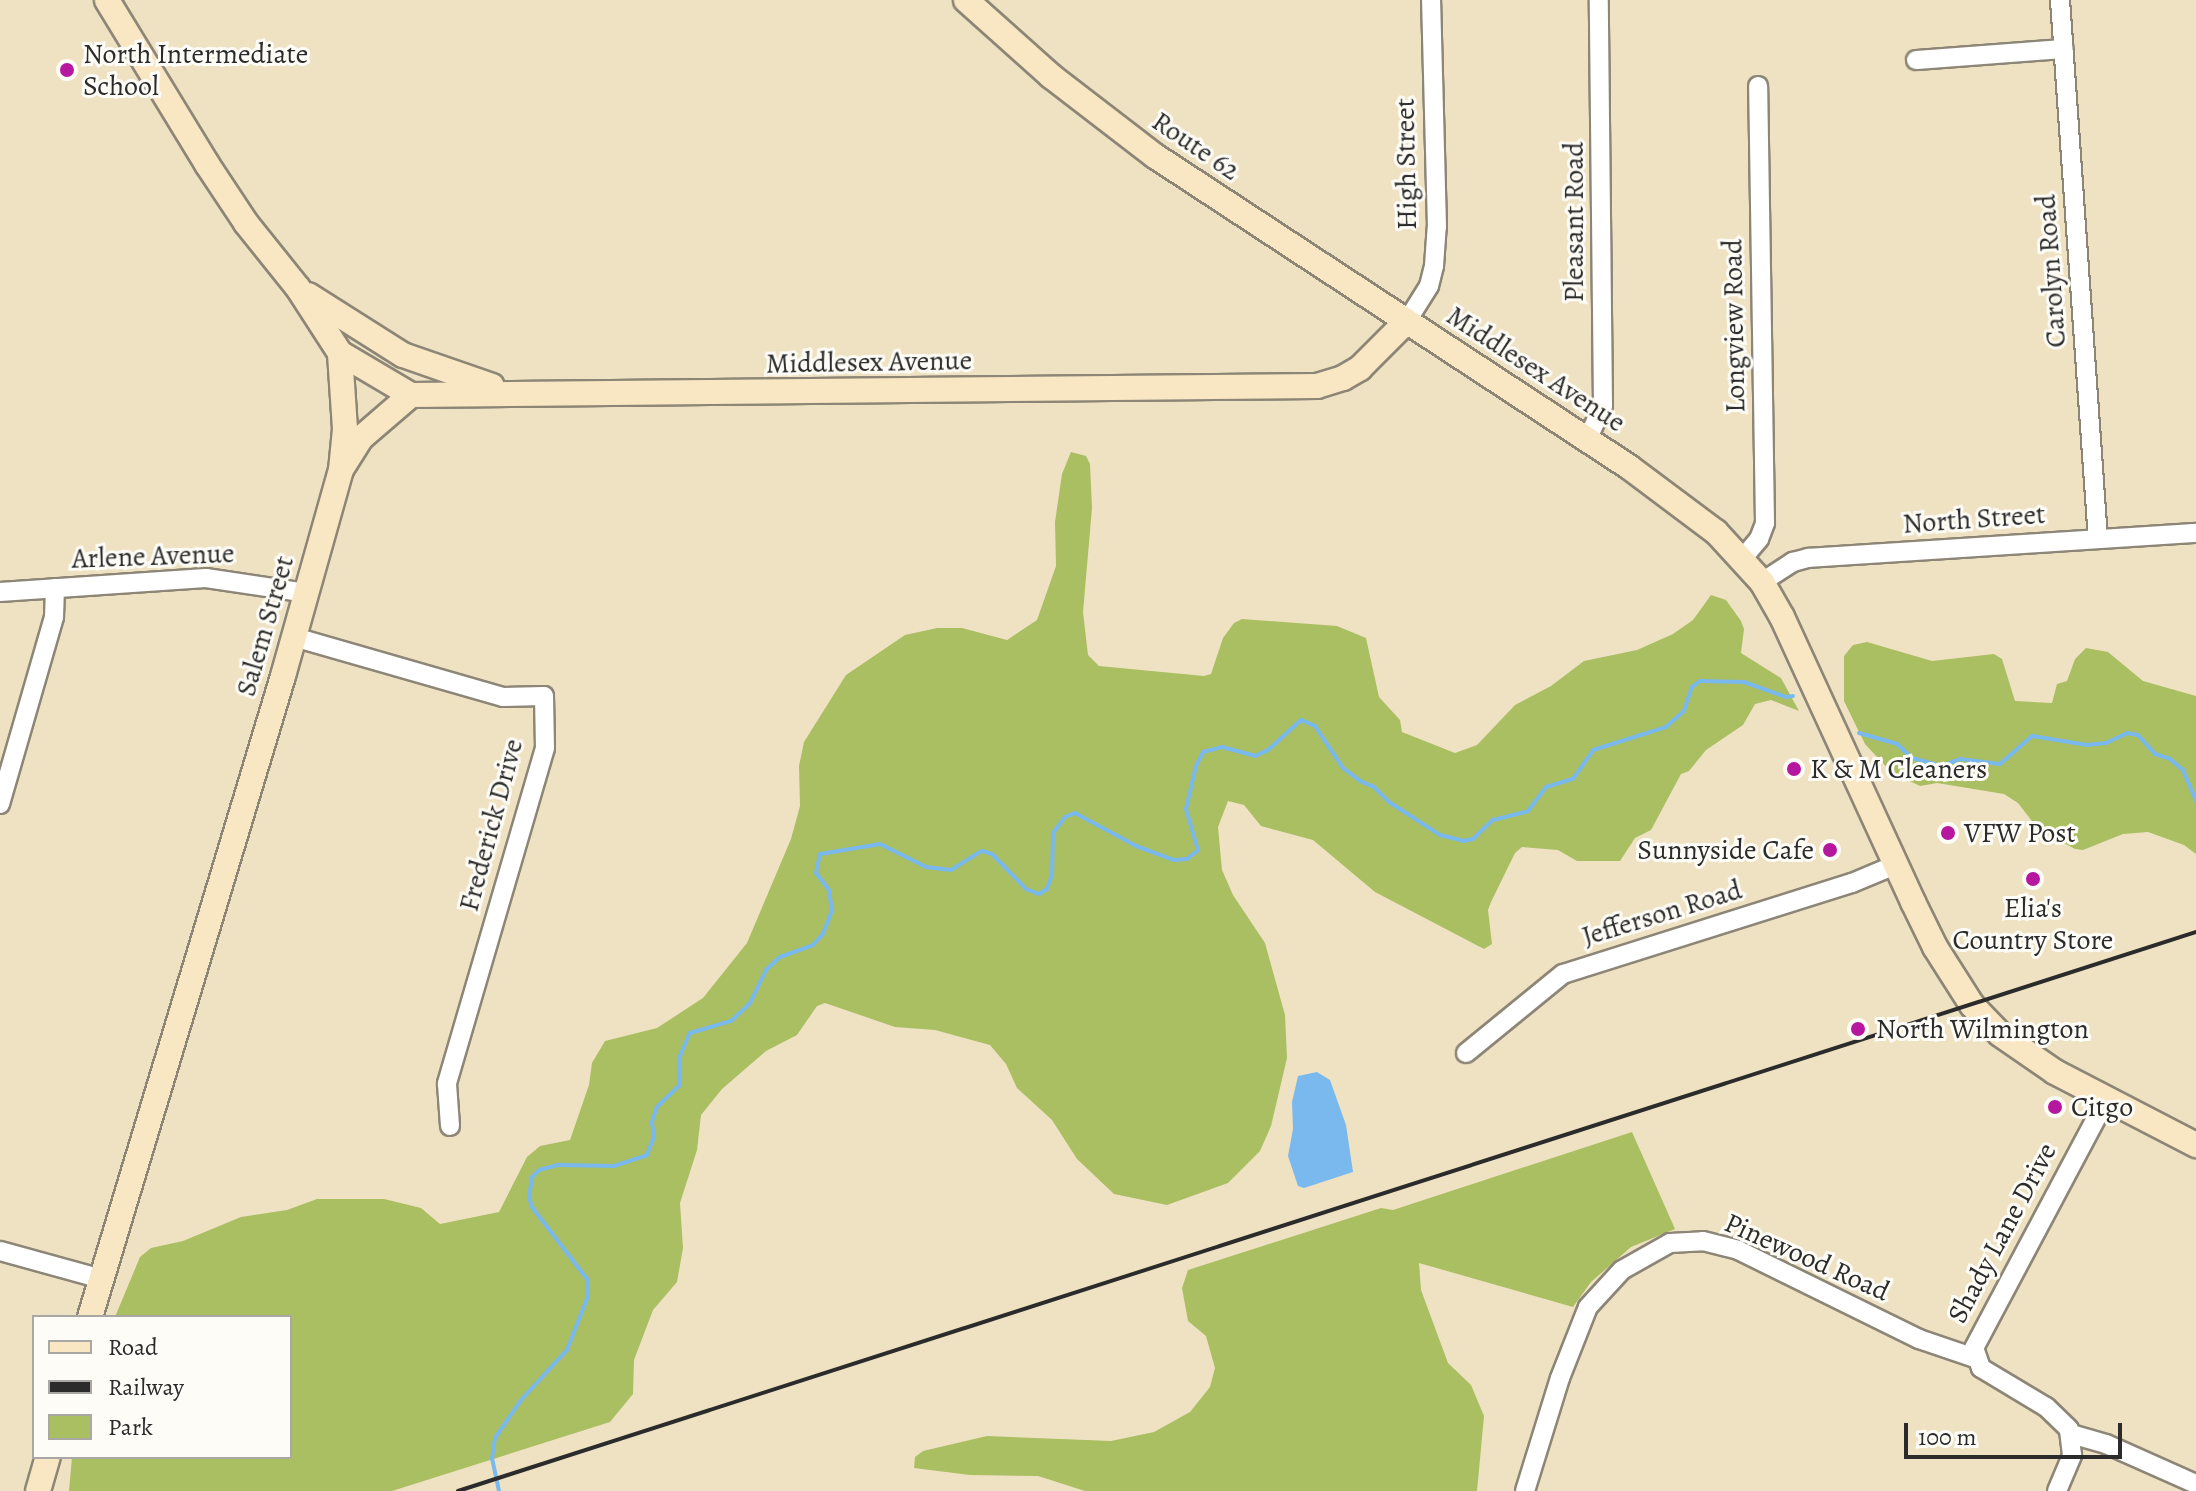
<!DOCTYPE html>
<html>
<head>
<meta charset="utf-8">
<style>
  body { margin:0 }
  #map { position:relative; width:2196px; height:1491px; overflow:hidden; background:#efe2c3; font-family:Alegreya,serif }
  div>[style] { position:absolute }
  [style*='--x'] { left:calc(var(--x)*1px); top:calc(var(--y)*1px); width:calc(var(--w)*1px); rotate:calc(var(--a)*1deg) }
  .green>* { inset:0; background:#aabe62 }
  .water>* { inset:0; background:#79b9ed }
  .stream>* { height:4px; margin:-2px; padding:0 2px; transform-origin:2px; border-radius:2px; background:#79b9ed }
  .roads { filter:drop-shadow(2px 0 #8d8677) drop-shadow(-2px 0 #8d8677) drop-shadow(0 2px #8d8677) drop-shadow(0 -2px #8d8677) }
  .street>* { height:18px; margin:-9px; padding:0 9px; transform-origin:9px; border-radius:9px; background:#fff }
  .secondary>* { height:24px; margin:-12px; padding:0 12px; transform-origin:12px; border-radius:12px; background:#f9e7c3 }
  .rail>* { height:4px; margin:-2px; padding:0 2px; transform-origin:2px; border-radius:2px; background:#2b2b2b }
  .dots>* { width:22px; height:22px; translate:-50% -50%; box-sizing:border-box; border:4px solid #fdfcf7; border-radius:50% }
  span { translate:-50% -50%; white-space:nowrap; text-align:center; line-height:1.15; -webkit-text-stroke:6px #fdfcf7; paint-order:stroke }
  .poi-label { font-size:28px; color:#2b2b2b }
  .left { translate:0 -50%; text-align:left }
  .right { translate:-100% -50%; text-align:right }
  .street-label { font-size:28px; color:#2b2b2b }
  .legend { position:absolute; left:32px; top:1315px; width:260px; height:144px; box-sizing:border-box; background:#fdfcf7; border:2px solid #a9a8a5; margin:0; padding:10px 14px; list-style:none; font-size:24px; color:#2b2b2b }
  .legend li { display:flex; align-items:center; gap:16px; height:40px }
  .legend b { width:40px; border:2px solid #a9a8a5 }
  .scale { position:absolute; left:1904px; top:1423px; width:218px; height:36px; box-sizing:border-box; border:4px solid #2b2b2b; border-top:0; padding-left:10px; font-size:24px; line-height:28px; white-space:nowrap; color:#2b2b2b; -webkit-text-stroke:6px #fdfcf7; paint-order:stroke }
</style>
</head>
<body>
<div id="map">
  <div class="green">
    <div style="clip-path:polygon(1071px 452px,1086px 456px,1090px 464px,1092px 508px,1083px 612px,1088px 655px,1099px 666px,1204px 676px,1211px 674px,1223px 638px,1234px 623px,1242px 619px,1337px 626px,1366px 638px,1379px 697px,1400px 720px,1402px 732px,1455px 753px,1477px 745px,1515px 705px,1551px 686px,1584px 661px,1637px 650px,1673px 634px,1693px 620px,1711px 595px,1726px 600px,1741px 621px,1744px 629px,1741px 653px,1781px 678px,1799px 711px,1771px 700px,1755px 704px,1743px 725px,1706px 750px,1689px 771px,1681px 774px,1651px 830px,1635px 838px,1620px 861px,1577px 861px,1558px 850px,1522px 847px,1515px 853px,1491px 902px,1488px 910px,1492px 944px,1484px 949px,1375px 892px,1313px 840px,1261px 826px,1244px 805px,1228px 801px,1218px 827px,1222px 870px,1233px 895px,1265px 943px,1285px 1015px,1287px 1058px,1271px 1126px,1260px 1151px,1228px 1183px,1167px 1205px,1114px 1194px,1077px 1159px,1052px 1120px,1017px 1088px,1006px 1064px,990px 1045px,935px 1030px,895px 1027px,825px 1003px,817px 1006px,797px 1035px,766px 1051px,722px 1089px,701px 1115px,697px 1150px,680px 1203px,683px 1248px,677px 1282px,653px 1310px,634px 1360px,633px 1394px,610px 1422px,392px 1491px,69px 1491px,72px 1457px,290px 1457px,290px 1317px,115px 1317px,140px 1257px,151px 1248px,183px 1241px,241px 1217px,287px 1210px,317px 1199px,384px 1199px,421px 1208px,440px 1224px,499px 1212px,527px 1157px,540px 1146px,570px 1140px,589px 1085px,592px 1063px,605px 1041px,657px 1028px,703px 998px,747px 943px,791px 839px,800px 806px,799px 766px,804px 742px,846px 675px,905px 635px,937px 628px,962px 628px,1007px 640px,1037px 620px,1056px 566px,1055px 522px,1062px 474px)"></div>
    <div style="clip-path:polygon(1867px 642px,1932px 661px,1994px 654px,2002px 659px,2015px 701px,2052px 703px,2057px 684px,2067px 681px,2075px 659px,2086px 648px,2108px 652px,2143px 681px,2196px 696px,2196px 854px,2184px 845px,2148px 832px,2123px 834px,2083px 850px,2075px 849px,2038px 829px,2018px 803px,2004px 794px,1937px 783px,1920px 786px,1891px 772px,1865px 744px,1844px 701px,1844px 656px,1853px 645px)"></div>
    <div style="clip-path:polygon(1632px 1132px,1675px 1229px,1631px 1247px,1591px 1282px,1573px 1307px,1419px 1263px,1421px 1290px,1448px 1363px,1471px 1385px,1484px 1416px,1477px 1491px,1085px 1491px,1038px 1476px,970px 1475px,914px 1468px,915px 1457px,923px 1451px,987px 1436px,1111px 1441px,1154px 1432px,1190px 1412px,1210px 1387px,1215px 1368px,1206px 1336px,1188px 1321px,1182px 1288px,1188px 1270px,1381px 1208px,1393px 1210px)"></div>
  </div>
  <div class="water">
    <div style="clip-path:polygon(1317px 1072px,1330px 1080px,1346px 1125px,1353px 1172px,1304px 1188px,1298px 1186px,1288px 1156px,1293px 1129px,1292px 1102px,1298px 1076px)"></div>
  </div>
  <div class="stream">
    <div style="--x:1859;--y:733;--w:40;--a:16"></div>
    <div style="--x:1897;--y:744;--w:21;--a:43"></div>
    <div style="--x:1912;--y:758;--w:30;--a:15"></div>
    <div style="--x:1941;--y:766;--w:20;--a:-20"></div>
    <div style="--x:1960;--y:759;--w:40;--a:7.1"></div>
    <div style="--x:2000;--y:764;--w:43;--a:-41.2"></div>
    <div style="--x:2032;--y:736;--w:56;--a:9.3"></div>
    <div style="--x:2087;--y:745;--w:19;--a:-6"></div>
    <div style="--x:2106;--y:743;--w:23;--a:-25"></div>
    <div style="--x:2127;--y:733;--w:11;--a:10"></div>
    <div style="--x:2138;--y:735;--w:25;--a:48"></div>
    <div style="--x:2155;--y:754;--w:16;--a:18"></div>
    <div style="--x:2170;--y:759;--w:17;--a:40"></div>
    <div style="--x:2183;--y:770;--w:34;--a:67"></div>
    <div style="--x:499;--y:1491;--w:33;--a:-102"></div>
    <div style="--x:492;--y:1459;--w:21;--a:-82"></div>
    <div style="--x:495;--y:1438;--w:46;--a:-55.6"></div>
    <div style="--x:521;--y:1400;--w:68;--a:-47.4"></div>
    <div style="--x:567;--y:1350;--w:58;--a:-68.7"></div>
    <div style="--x:588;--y:1296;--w:17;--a:-93"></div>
    <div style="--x:587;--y:1279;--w:91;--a:-127.4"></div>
    <div style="--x:532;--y:1207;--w:10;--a:-107"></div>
    <div style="--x:529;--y:1197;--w:20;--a:-81"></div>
    <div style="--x:532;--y:1177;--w:10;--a:-45"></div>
    <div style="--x:539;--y:1170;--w:20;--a:-15"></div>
    <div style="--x:558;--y:1165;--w:56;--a:1"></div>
    <div style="--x:614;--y:1166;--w:35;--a:-18"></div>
    <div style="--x:647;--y:1155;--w:19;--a:-69"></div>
    <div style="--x:654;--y:1137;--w:15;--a:-98"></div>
    <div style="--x:652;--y:1122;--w:16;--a:-72"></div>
    <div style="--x:657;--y:1107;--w:30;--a:-44"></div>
    <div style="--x:679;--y:1086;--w:30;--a:-88"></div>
    <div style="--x:680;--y:1056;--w:25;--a:-67"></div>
    <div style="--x:690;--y:1033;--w:43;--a:-16.3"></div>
    <div style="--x:731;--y:1021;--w:26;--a:-43"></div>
    <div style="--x:750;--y:1003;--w:37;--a:-64"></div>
    <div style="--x:766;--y:970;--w:19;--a:-43"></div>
    <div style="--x:780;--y:957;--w:35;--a:-20"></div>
    <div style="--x:813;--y:945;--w:15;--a:-48"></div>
    <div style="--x:823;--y:934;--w:26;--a:-69"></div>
    <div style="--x:832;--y:910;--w:20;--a:-99"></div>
    <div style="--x:829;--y:890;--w:21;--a:-127"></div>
    <div style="--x:816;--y:873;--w:19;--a:-78"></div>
    <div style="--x:820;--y:854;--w:61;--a:-9.5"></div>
    <div style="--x:880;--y:844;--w:51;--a:26.6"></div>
    <div style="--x:926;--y:867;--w:25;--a:7"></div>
    <div style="--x:951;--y:870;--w:36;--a:-32"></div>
    <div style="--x:982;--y:851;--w:10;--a:17"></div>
    <div style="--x:992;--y:854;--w:49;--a:45.8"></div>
    <div style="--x:1026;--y:889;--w:14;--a:21"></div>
    <div style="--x:1039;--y:894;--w:9;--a:-32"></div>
    <div style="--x:1047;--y:889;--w:15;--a:-70"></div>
    <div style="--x:1052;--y:875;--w:42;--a:-88.6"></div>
    <div style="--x:1053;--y:833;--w:20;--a:-53"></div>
    <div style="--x:1065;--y:817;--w:11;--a:-22"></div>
    <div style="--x:1075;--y:813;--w:69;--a:28.4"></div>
    <div style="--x:1136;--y:846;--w:40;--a:20.2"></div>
    <div style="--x:1174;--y:860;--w:13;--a:-4"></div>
    <div style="--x:1187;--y:859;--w:14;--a:-39"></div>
    <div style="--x:1198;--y:850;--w:43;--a:-106.3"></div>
    <div style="--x:1186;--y:809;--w:44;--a:-76.9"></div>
    <div style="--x:1196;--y:766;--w:16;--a:-63"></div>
    <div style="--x:1203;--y:752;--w:20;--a:-15"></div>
    <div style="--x:1222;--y:747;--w:34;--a:15"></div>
    <div style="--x:1255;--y:756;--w:14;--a:-25"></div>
    <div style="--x:1268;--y:750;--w:45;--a:-42.3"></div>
    <div style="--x:1301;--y:720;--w:15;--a:23"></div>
    <div style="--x:1315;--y:726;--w:50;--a:56.3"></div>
    <div style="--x:1343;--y:768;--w:21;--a:37"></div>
    <div style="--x:1360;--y:781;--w:15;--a:23"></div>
    <div style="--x:1374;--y:787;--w:21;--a:45"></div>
    <div style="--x:1389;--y:802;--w:61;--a:32.9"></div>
    <div style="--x:1440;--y:835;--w:25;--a:14"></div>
    <div style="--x:1464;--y:841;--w:9;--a:-13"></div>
    <div style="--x:1473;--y:839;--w:28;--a:-44"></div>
    <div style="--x:1493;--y:820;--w:36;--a:-14"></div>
    <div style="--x:1528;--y:811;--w:30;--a:-53"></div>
    <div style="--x:1546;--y:787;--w:28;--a:-17"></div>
    <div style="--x:1573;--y:779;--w:35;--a:-55"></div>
    <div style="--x:1593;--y:750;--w:77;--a:-17.5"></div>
    <div style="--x:1666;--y:727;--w:24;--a:-42"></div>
    <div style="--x:1684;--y:711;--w:25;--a:-72"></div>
    <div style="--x:1692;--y:687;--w:10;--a:-37"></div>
    <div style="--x:1700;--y:681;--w:44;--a:1.3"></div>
    <div style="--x:1744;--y:682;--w:45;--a:19.7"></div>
    <div style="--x:1786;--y:697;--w:7;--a:-8"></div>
  </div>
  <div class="roads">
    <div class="street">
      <div style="--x:2060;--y:0;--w:540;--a:85.97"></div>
      <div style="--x:1916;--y:60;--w:148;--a:-4.3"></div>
      <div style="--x:1407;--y:321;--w:41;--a:-57.8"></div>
      <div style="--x:1429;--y:286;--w:21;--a:-76"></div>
      <div style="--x:1434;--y:266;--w:39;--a:-86"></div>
      <div style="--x:1437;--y:227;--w:227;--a:-91.5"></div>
      <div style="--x:1587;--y:440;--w:38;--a:-65"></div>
      <div style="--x:1603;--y:406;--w:406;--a:-90.6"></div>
      <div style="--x:1743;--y:558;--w:25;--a:-50"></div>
      <div style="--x:1759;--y:539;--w:17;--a:-69"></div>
      <div style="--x:1765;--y:523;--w:437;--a:-90.9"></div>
      <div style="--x:1762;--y:582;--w:37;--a:-33"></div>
      <div style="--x:1793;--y:562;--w:16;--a:-15"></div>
      <div style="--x:1808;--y:558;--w:389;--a:-3.7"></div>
      <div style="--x:0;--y:592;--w:206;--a:-3.9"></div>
      <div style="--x:206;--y:578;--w:101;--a:8.5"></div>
      <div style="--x:294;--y:637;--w:217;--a:16"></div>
      <div style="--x:503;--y:697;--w:41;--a:-1.4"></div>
      <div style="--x:544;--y:696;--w:52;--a:88.9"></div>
      <div style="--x:545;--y:748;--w:350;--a:106.3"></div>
      <div style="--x:447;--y:1084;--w:42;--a:85.9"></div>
      <div style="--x:0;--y:804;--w:195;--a:-73.9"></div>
      <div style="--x:54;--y:617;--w:29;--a:-88"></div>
      <div style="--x:1466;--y:1053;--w:125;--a:-39.2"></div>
      <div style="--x:1563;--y:974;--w:303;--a:-17.5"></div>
      <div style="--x:1852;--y:883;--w:47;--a:-22.7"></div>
      <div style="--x:0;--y:1251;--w:106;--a:15.4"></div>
      <div style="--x:2071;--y:1434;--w:36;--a:16"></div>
      <div style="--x:2106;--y:1444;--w:98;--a:24"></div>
      <div style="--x:1525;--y:1491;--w:118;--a:-72.8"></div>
      <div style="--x:1560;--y:1378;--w:76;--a:-68.5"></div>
      <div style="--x:1588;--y:1307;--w:50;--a:-47.4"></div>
      <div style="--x:1622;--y:1270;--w:55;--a:-29.4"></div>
      <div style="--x:1670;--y:1243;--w:33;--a:-3"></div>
      <div style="--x:1703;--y:1241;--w:36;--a:14"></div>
      <div style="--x:1738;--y:1250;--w:202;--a:26.2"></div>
      <div style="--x:1919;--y:1339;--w:59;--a:18.7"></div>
      <div style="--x:2057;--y:1491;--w:39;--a:-67"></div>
      <div style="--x:2072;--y:1455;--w:26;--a:-97"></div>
      <div style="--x:2069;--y:1429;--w:32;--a:-136"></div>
      <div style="--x:2046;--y:1407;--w:76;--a:-149"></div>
      <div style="--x:1981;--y:1368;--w:21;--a:-109"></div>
      <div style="--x:1974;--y:1348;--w:281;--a:-62"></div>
    </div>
    <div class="secondary">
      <div style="--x:966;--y:0;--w:114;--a:41.8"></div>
      <div style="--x:1051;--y:76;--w:131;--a:37.6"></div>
      <div style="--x:1155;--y:156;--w:567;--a:33.27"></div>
      <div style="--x:1629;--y:467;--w:109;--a:36.8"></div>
      <div style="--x:1716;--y:532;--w:68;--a:47.4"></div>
      <div style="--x:1762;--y:582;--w:40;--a:60.3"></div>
      <div style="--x:1782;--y:617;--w:314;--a:65.3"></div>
      <div style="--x:1913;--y:902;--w:50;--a:63.9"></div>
      <div style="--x:1935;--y:947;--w:69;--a:57.5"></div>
      <div style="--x:1972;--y:1005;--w:40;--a:46"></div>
      <div style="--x:2000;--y:1034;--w:67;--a:34.6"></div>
      <div style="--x:2055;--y:1072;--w:159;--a:27.4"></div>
      <div style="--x:308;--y:295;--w:112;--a:32.3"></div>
      <div style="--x:403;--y:355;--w:94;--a:19.2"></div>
      <div style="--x:340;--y:353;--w:82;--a:30.6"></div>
      <div style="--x:344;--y:465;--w:32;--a:-58"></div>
      <div style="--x:361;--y:438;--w:66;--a:-40.7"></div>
      <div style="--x:411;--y:395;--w:906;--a:-0.57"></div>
      <div style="--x:1317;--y:386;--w:27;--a:-17"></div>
      <div style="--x:1343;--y:378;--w:20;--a:-30"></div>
      <div style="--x:1360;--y:368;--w:66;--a:-45"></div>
      <div style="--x:90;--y:1317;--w:669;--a:-73.24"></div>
      <div style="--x:283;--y:676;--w:214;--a:-74.3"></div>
      <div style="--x:341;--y:470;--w:41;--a:-84.4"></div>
      <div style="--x:345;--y:429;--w:76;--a:-93.8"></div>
      <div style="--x:340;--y:353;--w:77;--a:-122.9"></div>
      <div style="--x:298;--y:288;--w:83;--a:-128.7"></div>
      <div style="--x:246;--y:223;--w:71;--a:-123.5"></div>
      <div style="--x:207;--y:164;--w:192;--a:-121.4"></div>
      <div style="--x:38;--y:1491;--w:35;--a:-74"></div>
    </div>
  </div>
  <div class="rail">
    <div style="--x:458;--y:1491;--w:1826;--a:-17.83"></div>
  </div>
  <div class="dots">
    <div style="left:67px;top:70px;background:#b5179e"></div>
    <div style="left:1794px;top:769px;background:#b5179e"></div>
    <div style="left:1948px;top:833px;background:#b5179e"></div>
    <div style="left:1830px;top:850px;background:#b5179e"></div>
    <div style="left:2033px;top:879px;background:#b5179e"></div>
    <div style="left:1858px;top:1029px;background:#b5179e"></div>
    <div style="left:2055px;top:1107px;background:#b5179e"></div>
  </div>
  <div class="poi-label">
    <span class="left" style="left:83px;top:70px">North Intermediate<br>School</span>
    <span class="left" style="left:1810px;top:769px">K &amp; M Cleaners</span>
    <span class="left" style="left:1964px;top:833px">VFW Post</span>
    <span class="right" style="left:1814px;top:850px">Sunnyside Cafe</span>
    <span style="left:2033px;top:924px">Elia's<br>Country Store</span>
    <span class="left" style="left:1876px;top:1029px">North Wilmington</span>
    <span class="left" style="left:2071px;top:1107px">Citgo</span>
  </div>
  <div class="street-label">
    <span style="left:1196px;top:146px;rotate:34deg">Route 62</span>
    <span style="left:1406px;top:164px;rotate:-91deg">High Street</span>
    <span style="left:1574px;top:222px;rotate:-90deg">Pleasant Road</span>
    <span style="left:2051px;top:271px;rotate:-94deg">Carolyn Road</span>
    <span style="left:1734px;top:326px;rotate:-91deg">Longview Road</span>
    <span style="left:869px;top:362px;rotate:-1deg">Middlesex Avenue</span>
    <span style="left:1536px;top:369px;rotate:33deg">Middlesex Avenue</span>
    <span style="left:1974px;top:519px;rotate:-4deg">North Street</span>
    <span style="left:153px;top:556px;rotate:-2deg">Arlene Avenue</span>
    <span style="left:265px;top:626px;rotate:-74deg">Salem Street</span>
    <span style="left:491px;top:825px;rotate:-75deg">Frederick Drive</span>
    <span style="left:1662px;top:913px;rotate:-17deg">Jefferson Road</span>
    <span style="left:2002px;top:1233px;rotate:-62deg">Shady Lane Drive</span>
    <span style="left:1807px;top:1257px;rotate:24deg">Pinewood Road</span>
  </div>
  <ul class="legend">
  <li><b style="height:10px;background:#f9e7c3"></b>Road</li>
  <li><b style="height:10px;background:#2b2b2b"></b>Railway</li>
  <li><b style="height:22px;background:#aabe62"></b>Park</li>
  </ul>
  <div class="scale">100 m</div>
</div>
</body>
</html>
